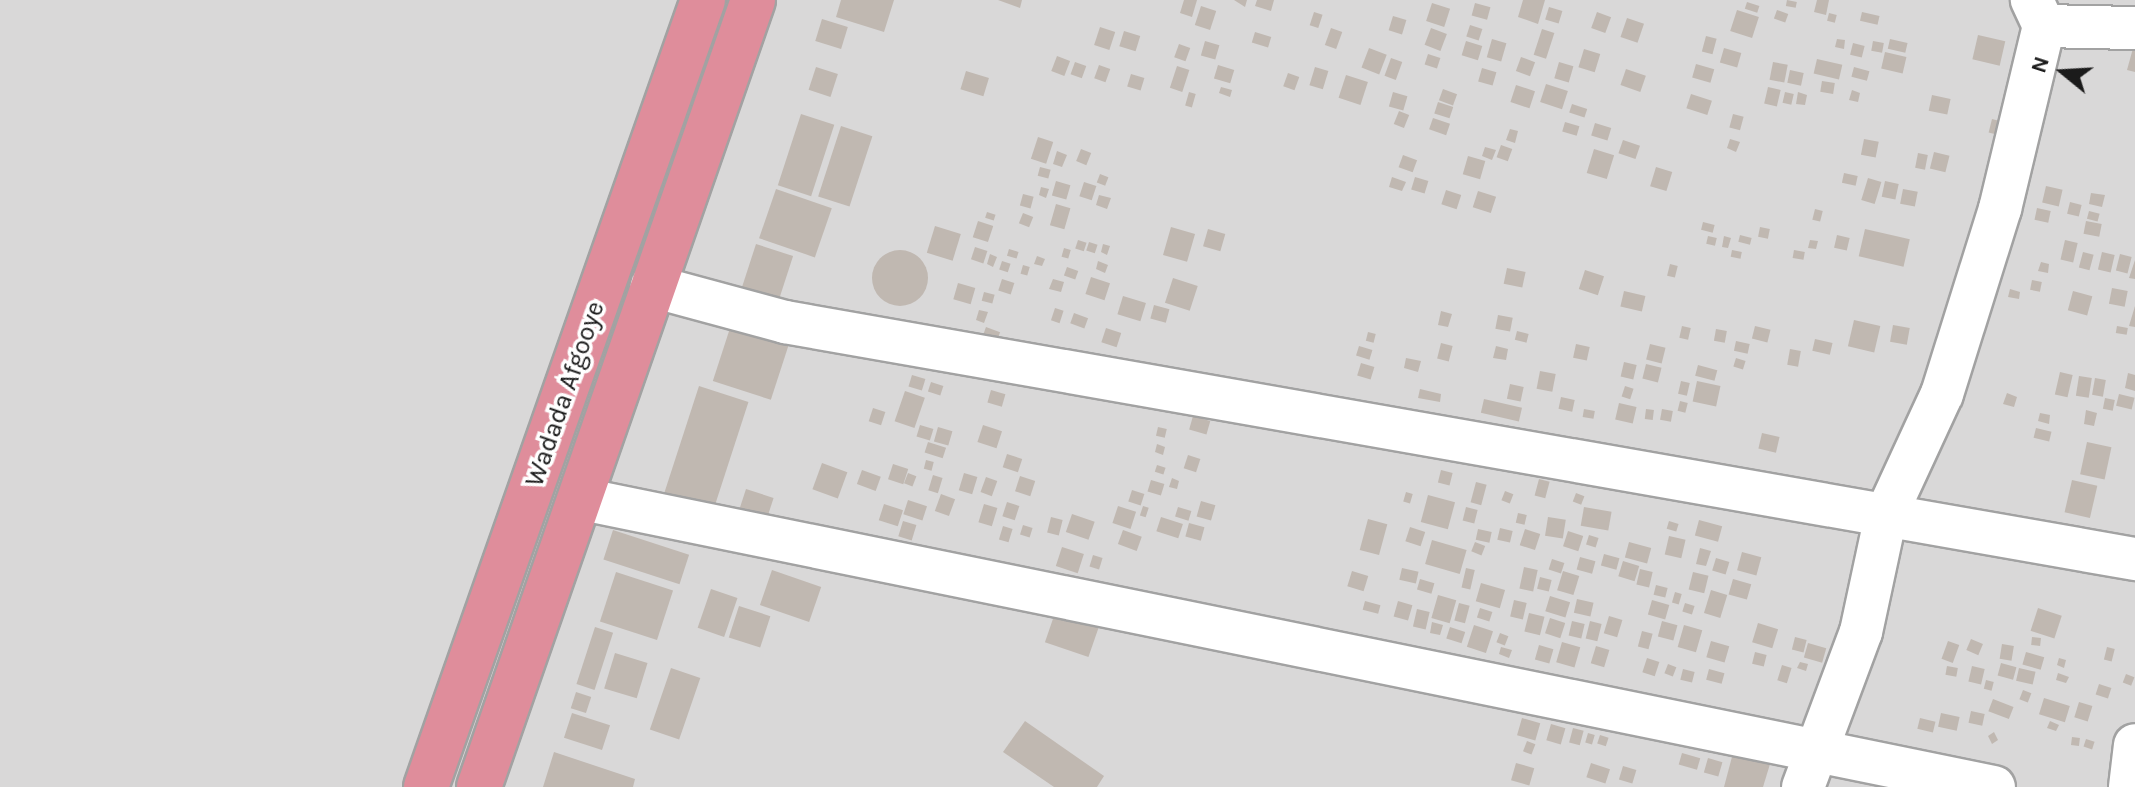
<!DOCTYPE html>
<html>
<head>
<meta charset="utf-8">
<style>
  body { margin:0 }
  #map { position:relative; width:2135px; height:787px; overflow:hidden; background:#ece9e1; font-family:Karla,sans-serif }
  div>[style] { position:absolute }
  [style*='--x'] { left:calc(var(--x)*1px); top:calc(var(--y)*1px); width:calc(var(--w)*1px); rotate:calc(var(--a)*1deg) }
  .residential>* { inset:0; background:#d9d8d8; transform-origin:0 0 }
  .building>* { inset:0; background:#c0b8b1; transform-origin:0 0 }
  .round { border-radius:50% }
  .roads { filter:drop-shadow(2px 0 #a2a2a2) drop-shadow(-2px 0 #a2a2a2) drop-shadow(0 2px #a2a2a2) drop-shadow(0 -2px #a2a2a2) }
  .minor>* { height:42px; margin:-21px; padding:0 21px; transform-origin:21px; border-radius:21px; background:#fff }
  .highway>* { height:44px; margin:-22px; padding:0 22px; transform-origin:22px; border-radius:22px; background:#df8d9b }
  span { translate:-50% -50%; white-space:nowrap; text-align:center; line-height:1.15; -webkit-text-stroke:7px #fff; paint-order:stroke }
  .street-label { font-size:26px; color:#1b1b1b }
  .north { position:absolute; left:2023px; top:32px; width:80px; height:80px; -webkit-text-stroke:6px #fff; paint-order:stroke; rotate:288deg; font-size:22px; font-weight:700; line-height:32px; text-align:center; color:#1b1b1b }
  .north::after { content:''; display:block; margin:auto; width:28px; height:36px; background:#1b1b1b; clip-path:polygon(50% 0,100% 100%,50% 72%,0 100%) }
</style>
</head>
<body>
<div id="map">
  <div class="residential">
    <div style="left:0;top:0;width:2135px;height:787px"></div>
  </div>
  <div class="building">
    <div style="clip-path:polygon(841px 0,894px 0,884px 32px,836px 17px)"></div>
    <div style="clip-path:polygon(998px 0,1022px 0,1020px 8px)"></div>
    <div style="clip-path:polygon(1184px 0,1197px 0,1192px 17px,1180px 13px)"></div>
    <div style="clip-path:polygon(1234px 0,1247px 0,1245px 7px)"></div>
    <div style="clip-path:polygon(1257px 0,1274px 0,1271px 11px,1255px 6px)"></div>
    <div style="clip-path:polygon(1523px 0,1545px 0,1538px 24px,1518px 17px)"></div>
    <div style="left:1787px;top:0;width:10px;height:6px;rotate:11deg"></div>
    <div style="clip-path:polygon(1817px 0,1829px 0,1826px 15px,1814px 12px)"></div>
    <div style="left:1747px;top:2px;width:13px;height:7px;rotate:18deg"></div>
    <div style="left:1432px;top:3px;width:19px;height:19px;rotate:18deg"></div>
    <div style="left:1475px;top:3px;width:16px;height:13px;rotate:15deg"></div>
    <div style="left:1201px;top:6px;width:16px;height:20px;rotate:18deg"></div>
    <div style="left:1549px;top:7px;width:14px;height:13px;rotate:17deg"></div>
    <div style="left:1737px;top:10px;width:23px;height:22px;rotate:18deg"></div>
    <div style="left:1777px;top:10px;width:12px;height:9px;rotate:20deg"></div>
    <div style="left:1314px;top:12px;width:9px;height:14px;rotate:18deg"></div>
    <div style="left:1597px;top:12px;width:15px;height:17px;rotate:20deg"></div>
    <div style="left:1862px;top:12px;width:18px;height:9px;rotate:13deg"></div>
    <div style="left:1829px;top:13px;width:8px;height:8px;rotate:14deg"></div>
    <div style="left:1393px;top:16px;width:14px;height:15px;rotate:17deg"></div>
    <div style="left:1627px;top:18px;width:18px;height:20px;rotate:19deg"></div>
    <div style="left:822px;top:19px;width:27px;height:23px;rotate:17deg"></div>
    <div style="left:1470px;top:25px;width:13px;height:12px;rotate:18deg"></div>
    <div style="left:1100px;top:27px;width:16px;height:19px;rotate:18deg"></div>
    <div style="left:1331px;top:28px;width:12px;height:18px;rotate:20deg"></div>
    <div style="left:1431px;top:28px;width:17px;height:18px;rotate:21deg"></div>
    <div style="left:1542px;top:29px;width:13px;height:27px;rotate:18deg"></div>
    <div style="left:1124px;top:31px;width:17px;height:16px;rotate:17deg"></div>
    <div style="left:1255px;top:32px;width:17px;height:11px;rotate:17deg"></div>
    <div style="left:1978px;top:35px;width:28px;height:25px;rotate:13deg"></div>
    <div style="left:1706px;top:36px;width:11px;height:16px;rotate:15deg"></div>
    <div style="left:1492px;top:39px;width:15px;height:19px;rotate:16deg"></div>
    <div style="clip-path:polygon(1837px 39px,1845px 40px,1844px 49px,1835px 47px)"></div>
    <div style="left:1890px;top:39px;width:18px;height:10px;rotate:13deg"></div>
    <div style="left:1205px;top:41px;width:15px;height:15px;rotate:16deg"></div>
    <div style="left:1466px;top:41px;width:17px;height:15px;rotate:17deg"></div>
    <div style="left:1873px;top:41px;width:11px;height:10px;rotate:10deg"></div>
    <div style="clip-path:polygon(2135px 41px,2135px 72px,2127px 70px)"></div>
    <div style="left:1853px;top:43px;width:12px;height:12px;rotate:14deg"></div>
    <div style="left:1179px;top:44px;width:12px;height:14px;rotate:20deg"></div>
    <div style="left:1369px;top:48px;width:19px;height:21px;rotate:21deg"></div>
    <div style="left:1724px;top:48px;width:18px;height:15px;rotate:16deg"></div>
    <div style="left:1584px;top:49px;width:17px;height:19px;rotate:17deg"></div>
    <div style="left:1885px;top:52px;width:22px;height:17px;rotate:13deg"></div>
    <div style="left:1428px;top:54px;width:13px;height:11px;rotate:18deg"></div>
    <div style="left:1057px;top:56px;width:14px;height:16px;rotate:21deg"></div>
    <div style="left:1521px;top:57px;width:15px;height:15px;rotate:20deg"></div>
    <div style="left:1391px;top:58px;width:12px;height:19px;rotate:20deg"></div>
    <div style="left:1817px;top:59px;width:26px;height:15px;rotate:13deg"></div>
    <div style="left:1075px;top:62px;width:12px;height:13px;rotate:20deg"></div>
    <div style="left:1559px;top:62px;width:15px;height:17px;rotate:16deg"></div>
    <div style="left:1773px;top:62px;width:15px;height:18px;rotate:11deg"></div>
    <div style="left:1696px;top:64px;width:19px;height:14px;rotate:16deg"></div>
    <div style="left:1099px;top:65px;width:12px;height:14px;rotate:20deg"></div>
    <div style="left:1218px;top:65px;width:17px;height:14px;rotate:17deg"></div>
    <div style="left:1177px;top:66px;width:13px;height:23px;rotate:18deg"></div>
    <div style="left:816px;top:67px;width:23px;height:24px;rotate:18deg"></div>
    <div style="left:1315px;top:67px;width:14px;height:19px;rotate:17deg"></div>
    <div style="left:1854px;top:67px;width:16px;height:10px;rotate:15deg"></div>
    <div style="left:1482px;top:68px;width:15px;height:14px;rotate:16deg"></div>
    <div style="left:1626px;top:69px;width:21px;height:17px;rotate:19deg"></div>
    <div style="left:1790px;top:70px;width:14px;height:13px;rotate:12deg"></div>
    <div style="left:966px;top:71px;width:24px;height:19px;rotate:17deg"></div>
    <div style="left:1288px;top:73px;width:12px;height:14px;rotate:20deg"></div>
    <div style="left:1131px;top:74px;width:14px;height:13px;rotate:17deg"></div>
    <div style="left:1346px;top:75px;width:23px;height:24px;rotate:18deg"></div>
    <div style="left:1822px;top:81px;width:13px;height:11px;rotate:9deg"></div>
    <div style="left:1546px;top:84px;width:23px;height:19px;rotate:18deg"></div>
    <div style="left:1516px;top:85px;width:20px;height:18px;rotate:18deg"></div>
    <div style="clip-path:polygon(1221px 87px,1232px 90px,1230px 97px,1219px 93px)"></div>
    <div style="left:1768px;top:87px;width:13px;height:17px;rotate:13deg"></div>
    <div style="left:1443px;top:89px;width:15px;height:12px;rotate:20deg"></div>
    <div style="clip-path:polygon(1852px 90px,1860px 93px,1858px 102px,1849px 100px)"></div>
    <div style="left:1189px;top:92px;width:7px;height:14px;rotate:16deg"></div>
    <div style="left:1393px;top:92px;width:15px;height:15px;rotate:16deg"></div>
    <div style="left:1785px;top:92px;width:9px;height:11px;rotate:13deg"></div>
    <div style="clip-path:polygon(1798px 92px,1807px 95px,1805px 105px,1796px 104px)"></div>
    <div style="left:1691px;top:94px;width:22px;height:15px;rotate:18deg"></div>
    <div style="left:1932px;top:95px;width:19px;height:16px;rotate:12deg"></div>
    <div style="left:1438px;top:102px;width:16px;height:12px;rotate:18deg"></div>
    <div style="left:1572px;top:104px;width:16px;height:9px;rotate:18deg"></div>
    <div style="left:1399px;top:111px;width:11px;height:14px;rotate:22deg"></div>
    <div style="left:801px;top:114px;width:35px;height:75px;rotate:18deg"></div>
    <div style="left:1733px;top:114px;width:11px;height:14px;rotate:15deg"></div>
    <div style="left:1433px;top:118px;width:18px;height:12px;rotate:19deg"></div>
    <div style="left:1992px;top:119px;width:12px;height:14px;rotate:14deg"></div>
    <div style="left:1565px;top:122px;width:15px;height:10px;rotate:16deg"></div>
    <div style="left:1595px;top:123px;width:17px;height:13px;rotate:17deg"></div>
    <div style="left:841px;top:126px;width:33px;height:74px;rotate:18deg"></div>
    <div style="clip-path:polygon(1510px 129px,1518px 131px,1515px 143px,1506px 140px)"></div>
    <div style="left:1038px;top:137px;width:16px;height:23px;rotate:18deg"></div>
    <div style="clip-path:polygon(1730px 139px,1740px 142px,1736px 152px,1727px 148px)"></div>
    <div style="left:1864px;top:139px;width:15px;height:16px;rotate:11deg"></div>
    <div style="left:1623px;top:140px;width:18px;height:14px;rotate:19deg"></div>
    <div style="left:1501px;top:145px;width:12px;height:13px;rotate:20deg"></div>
    <div style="clip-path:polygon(1485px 147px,1496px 150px,1492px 160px,1482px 156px)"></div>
    <div style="left:1081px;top:149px;width:11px;height:13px;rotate:22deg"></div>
    <div style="left:1594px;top:149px;width:21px;height:25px;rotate:17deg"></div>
    <div style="clip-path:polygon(1057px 151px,1067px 155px,1062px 167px,1053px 164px)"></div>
    <div style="left:1934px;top:152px;width:16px;height:17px;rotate:14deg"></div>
    <div style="left:1918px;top:153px;width:10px;height:15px;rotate:11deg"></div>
    <div style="left:1403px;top:155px;width:15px;height:13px;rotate:20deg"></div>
    <div style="left:1468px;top:156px;width:18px;height:19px;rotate:16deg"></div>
    <div style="left:1040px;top:167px;width:11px;height:9px;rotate:15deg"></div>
    <div style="left:1656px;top:167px;width:17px;height:20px;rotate:17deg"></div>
    <div style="left:1844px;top:173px;width:14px;height:10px;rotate:12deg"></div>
    <div style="left:1100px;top:174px;width:9px;height:9px;rotate:21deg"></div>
    <div style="clip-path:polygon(1392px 177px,1406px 182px,1402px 191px,1389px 187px)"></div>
    <div style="left:1415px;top:177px;width:14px;height:13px;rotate:17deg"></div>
    <div style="left:1868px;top:178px;width:14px;height:23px;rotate:17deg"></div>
    <div style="left:1056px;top:181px;width:15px;height:15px;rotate:16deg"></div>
    <div style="left:1885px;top:181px;width:14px;height:16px;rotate:12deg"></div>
    <div style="left:1084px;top:182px;width:13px;height:15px;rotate:18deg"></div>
    <div style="left:2046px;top:186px;width:17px;height:17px;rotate:13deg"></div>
    <div style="clip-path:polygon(1041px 187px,1049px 189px,1046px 198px,1039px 195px)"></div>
    <div style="left:776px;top:189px;width:59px;height:52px;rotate:19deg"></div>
    <div style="left:1903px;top:189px;width:15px;height:15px;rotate:11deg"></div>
    <div style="left:1446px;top:190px;width:16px;height:15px;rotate:18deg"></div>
    <div style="left:1478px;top:191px;width:19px;height:17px;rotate:18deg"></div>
    <div style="clip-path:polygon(2091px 193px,2105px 195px,2102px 207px,2089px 204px)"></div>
    <div style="left:1023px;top:194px;width:11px;height:12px;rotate:15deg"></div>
    <div style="clip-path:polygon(1099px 195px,1111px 198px,1107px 209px,1096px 205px)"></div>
    <div style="left:2070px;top:202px;width:12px;height:12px;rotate:14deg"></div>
    <div style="left:1056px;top:204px;width:15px;height:22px;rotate:16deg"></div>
    <div style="left:2037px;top:208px;width:14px;height:12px;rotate:12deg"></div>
    <div style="left:1815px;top:209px;width:8px;height:11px;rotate:14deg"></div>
    <div style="left:2089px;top:211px;width:11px;height:8px;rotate:15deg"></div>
    <div style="left:987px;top:212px;width:9px;height:6px;rotate:18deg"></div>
    <div style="left:1023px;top:213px;width:11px;height:11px;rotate:22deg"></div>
    <div style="left:978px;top:221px;width:16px;height:17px;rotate:18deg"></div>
    <div style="left:2086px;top:221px;width:16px;height:13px;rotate:11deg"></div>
    <div style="left:1703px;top:222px;width:12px;height:8px;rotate:14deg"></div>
    <div style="left:935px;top:226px;width:27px;height:28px;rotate:17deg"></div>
    <div style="left:1171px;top:227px;width:25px;height:29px;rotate:16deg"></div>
    <div style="left:1760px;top:227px;width:10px;height:10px;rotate:11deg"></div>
    <div style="left:1208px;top:229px;width:18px;height:18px;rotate:16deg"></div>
    <div style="left:1865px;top:229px;width:46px;height:28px;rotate:13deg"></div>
    <div style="left:1740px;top:235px;width:12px;height:7px;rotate:14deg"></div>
    <div style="left:1837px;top:235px;width:13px;height:13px;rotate:13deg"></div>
    <div style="left:1708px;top:236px;width:9px;height:8px;rotate:13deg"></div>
    <div style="clip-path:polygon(1724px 236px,1731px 238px,1728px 248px,1722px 247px)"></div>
    <div style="left:1078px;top:240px;width:9px;height:9px;rotate:18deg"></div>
    <div style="clip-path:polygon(1810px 240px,1818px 241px,1816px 249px,1808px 248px)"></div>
    <div style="left:2065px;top:240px;width:13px;height:20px;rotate:13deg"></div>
    <div style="left:1089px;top:242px;width:9px;height:9px;rotate:18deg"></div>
    <div style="left:756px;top:244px;width:39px;height:53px;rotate:18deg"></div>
    <div style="clip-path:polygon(1103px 244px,1110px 246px,1107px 255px,1101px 252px)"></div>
    <div style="left:975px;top:247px;width:13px;height:13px;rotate:18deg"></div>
    <div style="left:1064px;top:248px;width:7px;height:9px;rotate:16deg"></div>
    <div style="left:1009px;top:249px;width:10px;height:7px;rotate:17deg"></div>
    <div class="round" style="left:872px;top:250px;width:56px;height:56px"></div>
    <div style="left:1732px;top:250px;width:10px;height:7px;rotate:11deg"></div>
    <div style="left:1794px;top:250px;width:11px;height:8px;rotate:10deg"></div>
    <div style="left:2083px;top:252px;width:11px;height:16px;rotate:15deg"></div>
    <div style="left:2102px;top:252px;width:13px;height:18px;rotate:13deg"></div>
    <div style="clip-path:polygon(990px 254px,997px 257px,993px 267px,987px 264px)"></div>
    <div style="left:2120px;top:254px;width:12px;height:17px;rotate:14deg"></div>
    <div style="clip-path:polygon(1037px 256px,1045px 259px,1042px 266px,1034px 264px)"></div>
    <div style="clip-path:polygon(2135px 260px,2135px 279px,2129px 278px)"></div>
    <div style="left:1002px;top:261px;width:9px;height:9px;rotate:18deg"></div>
    <div style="clip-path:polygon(1098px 261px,1108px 265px,1105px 273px,1096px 269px)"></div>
    <div style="clip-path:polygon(2041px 262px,2049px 264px,2048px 273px,2038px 271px)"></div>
    <div style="left:1670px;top:264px;width:8px;height:12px;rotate:14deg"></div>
    <div style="left:1023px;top:265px;width:7px;height:9px;rotate:16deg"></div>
    <div style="left:1067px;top:267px;width:12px;height:9px;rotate:20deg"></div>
    <div style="left:1507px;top:268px;width:19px;height:16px;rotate:12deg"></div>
    <div style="left:1585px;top:270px;width:20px;height:20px;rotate:18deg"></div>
    <div style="left:1091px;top:277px;width:20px;height:18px;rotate:18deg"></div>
    <div style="left:1173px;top:278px;width:26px;height:26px;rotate:18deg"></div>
    <div style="left:1002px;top:279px;width:13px;height:12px;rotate:18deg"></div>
    <div style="clip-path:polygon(1053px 279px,1064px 282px,1061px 292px,1049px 289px)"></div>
    <div style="left:2032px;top:280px;width:10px;height:10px;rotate:11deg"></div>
    <div style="left:958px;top:283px;width:18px;height:17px;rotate:16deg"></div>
    <div style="left:2112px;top:288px;width:16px;height:16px;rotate:11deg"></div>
    <div style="clip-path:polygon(2010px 289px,2020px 292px,2019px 299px,2008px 297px)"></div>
    <div style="left:1624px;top:291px;width:22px;height:16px;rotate:13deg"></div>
    <div style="left:2073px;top:291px;width:20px;height:20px;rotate:15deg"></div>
    <div style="left:984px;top:292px;width:11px;height:9px;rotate:15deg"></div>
    <div style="left:1123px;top:296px;width:24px;height:19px;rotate:17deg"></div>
    <div style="left:1154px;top:305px;width:16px;height:14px;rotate:15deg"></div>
    <div style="clip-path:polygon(2135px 306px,2135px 327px,2129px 326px)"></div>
    <div style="left:1055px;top:308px;width:9px;height:13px;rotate:18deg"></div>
    <div style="clip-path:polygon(979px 310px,988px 312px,984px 323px,976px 320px)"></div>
    <div style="clip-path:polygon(1441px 311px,1452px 314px,1448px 327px,1438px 325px)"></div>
    <div style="left:1074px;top:313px;width:15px;height:11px;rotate:20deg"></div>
    <div style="left:1498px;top:315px;width:15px;height:14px;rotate:11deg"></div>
    <div style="left:1854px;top:320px;width:27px;height:27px;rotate:13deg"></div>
    <div style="left:732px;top:322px;width:61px;height:62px;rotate:18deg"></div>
    <div style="left:1893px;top:325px;width:17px;height:17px;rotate:10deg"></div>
    <div style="left:1682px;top:326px;width:9px;height:12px;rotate:13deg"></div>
    <div style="left:1755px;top:326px;width:16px;height:13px;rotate:14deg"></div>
    <div style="left:2117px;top:326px;width:11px;height:7px;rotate:10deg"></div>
    <div style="left:986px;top:327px;width:15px;height:12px;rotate:20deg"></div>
    <div style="left:1106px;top:328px;width:16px;height:15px;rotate:18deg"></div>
    <div style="left:1716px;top:329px;width:11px;height:12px;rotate:10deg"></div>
    <div style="left:1517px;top:331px;width:12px;height:9px;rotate:14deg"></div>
    <div style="left:1368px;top:332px;width:8px;height:9px;rotate:14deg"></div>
    <div style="left:1815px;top:339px;width:18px;height:12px;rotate:13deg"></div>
    <div style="left:1736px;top:341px;width:14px;height:10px;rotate:12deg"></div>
    <div style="left:1441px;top:343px;width:12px;height:16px;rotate:14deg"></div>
    <div style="left:1576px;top:344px;width:14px;height:14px;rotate:12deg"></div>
    <div style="left:1650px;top:344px;width:16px;height:16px;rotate:14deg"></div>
    <div style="left:1359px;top:346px;width:14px;height:10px;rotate:17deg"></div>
    <div style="clip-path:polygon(1496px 346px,1508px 349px,1506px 360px,1493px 358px)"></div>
    <div style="left:1790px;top:349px;width:11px;height:16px;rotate:10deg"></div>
    <div style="clip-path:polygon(1406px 358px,1421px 361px,1418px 372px,1404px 368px)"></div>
    <div style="left:1736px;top:358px;width:10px;height:9px;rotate:17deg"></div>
    <div style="left:1624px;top:362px;width:13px;height:15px;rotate:13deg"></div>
    <div style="left:1361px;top:363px;width:14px;height:13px;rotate:17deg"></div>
    <div style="left:1646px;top:364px;width:16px;height:15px;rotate:14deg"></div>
    <div style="left:1698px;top:365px;width:20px;height:11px;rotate:15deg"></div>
    <div style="left:1540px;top:371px;width:16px;height:18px;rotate:11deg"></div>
    <div style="left:2060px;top:372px;width:13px;height:23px;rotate:13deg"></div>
    <div style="clip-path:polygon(2128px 373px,2135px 375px,2135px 391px,2125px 388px)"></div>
    <div style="left:912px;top:375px;width:14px;height:12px;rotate:17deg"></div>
    <div style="left:2079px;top:376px;width:13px;height:20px;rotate:9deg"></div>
    <div style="left:2095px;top:378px;width:11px;height:17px;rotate:10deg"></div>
    <div style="left:1681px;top:381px;width:9px;height:13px;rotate:13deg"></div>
    <div style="left:1697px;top:381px;width:24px;height:21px;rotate:12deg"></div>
    <div style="left:931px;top:382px;width:13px;height:10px;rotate:18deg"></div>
    <div style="left:1510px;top:384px;width:14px;height:15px;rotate:12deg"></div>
    <div style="left:699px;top:386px;width:52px;height:120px;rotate:18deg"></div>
    <div style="left:1625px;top:386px;width:9px;height:11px;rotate:18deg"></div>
    <div style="clip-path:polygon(1420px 389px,1441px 394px,1440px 402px,1418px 398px)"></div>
    <div style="left:991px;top:390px;width:15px;height:13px;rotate:16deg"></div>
    <div style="left:905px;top:391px;width:21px;height:32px;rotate:19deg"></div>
    <div style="clip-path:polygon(2007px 393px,2017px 397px,2014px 407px,2003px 404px)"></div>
    <div style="left:2119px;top:394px;width:16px;height:12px;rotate:14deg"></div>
    <div style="left:1561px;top:397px;width:14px;height:12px;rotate:12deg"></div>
    <div style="left:2105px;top:398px;width:10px;height:11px;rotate:11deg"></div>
    <div style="left:1484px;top:399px;width:39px;height:14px;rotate:13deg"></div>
    <div style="left:1680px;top:401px;width:8px;height:10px;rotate:14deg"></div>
    <div style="left:1619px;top:403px;width:18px;height:17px;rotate:13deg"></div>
    <div style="left:873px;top:408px;width:13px;height:14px;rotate:18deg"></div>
    <div style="left:1584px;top:409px;width:11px;height:8px;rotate:10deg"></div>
    <div style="left:1646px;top:409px;width:8px;height:10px;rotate:7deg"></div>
    <div style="left:1662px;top:409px;width:11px;height:11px;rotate:10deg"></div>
    <div style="clip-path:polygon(2086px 410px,2097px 413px,2094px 426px,2084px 424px)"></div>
    <div style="clip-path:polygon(2040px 413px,2050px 415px,2049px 424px,2038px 421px)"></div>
    <div style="left:1193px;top:416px;width:18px;height:14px;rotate:16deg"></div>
    <div style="left:920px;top:425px;width:14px;height:12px;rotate:17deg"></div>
    <div style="left:983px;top:425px;width:20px;height:18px;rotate:18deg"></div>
    <div style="left:938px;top:427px;width:15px;height:15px;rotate:16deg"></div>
    <div style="left:1158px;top:427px;width:9px;height:9px;rotate:13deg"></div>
    <div style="left:2036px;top:428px;width:16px;height:10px;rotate:14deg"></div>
    <div style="left:1762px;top:433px;width:18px;height:16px;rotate:13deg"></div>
    <div style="left:928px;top:442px;width:19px;height:11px;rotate:18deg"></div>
    <div style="left:2087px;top:442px;width:25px;height:33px;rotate:12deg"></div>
    <div style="clip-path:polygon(1157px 444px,1165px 447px,1163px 455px,1155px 452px)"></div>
    <div style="left:1007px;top:454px;width:16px;height:14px;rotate:18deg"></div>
    <div style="left:1188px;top:455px;width:13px;height:14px;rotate:18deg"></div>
    <div style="left:926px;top:460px;width:8px;height:9px;rotate:14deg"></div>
    <div style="left:822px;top:463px;width:27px;height:28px;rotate:20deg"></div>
    <div style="left:893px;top:464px;width:16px;height:16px;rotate:18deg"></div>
    <div style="left:1157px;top:465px;width:9px;height:7px;rotate:18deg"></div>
    <div style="left:862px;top:470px;width:20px;height:15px;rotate:20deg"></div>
    <div style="left:1441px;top:470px;width:12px;height:13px;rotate:14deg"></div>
    <div style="left:908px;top:473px;width:9px;height:11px;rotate:21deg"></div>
    <div style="left:964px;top:473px;width:14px;height:18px;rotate:17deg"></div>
    <div style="left:933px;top:475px;width:10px;height:16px;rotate:17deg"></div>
    <div style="left:1020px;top:476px;width:16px;height:16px;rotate:18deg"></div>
    <div style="left:986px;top:477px;width:12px;height:16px;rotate:20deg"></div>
    <div style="clip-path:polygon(1172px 478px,1179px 481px,1177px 489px,1169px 487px)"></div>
    <div style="left:1539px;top:479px;width:11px;height:17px;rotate:15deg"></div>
    <div style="left:1151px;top:480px;width:14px;height:12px;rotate:17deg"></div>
    <div style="left:2072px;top:480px;width:26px;height:33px;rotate:13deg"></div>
    <div style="left:1476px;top:482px;width:11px;height:21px;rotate:15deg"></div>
    <div style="left:746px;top:489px;width:29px;height:29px;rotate:18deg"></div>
    <div style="left:1132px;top:490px;width:13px;height:12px;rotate:18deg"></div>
    <div style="left:1505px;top:491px;width:9px;height:10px;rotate:21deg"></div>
    <div style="left:1406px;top:492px;width:7px;height:10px;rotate:16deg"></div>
    <div style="left:1576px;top:493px;width:9px;height:9px;rotate:21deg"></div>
    <div style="left:941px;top:494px;width:15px;height:18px;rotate:20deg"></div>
    <div style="left:1428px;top:495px;width:28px;height:28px;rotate:15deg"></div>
    <div style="left:908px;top:500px;width:20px;height:15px;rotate:18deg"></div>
    <div style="left:1201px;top:501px;width:15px;height:16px;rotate:16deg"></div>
    <div style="left:1007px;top:502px;width:13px;height:15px;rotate:18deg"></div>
    <div style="left:884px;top:504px;width:20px;height:17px;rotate:18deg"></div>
    <div style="left:984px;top:504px;width:14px;height:19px;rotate:17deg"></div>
    <div style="left:1118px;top:506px;width:19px;height:18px;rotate:18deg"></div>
    <div style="left:1143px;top:506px;width:6px;height:10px;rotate:18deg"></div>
    <div style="left:1178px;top:507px;width:14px;height:10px;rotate:17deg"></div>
    <div style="left:1466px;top:507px;width:12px;height:14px;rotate:14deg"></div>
    <div style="left:1584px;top:507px;width:28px;height:19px;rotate:10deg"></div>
    <div style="left:1518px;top:513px;width:9px;height:10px;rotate:13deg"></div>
    <div style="left:1072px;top:514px;width:24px;height:19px;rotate:19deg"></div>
    <div style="left:1051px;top:517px;width:12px;height:16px;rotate:14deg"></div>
    <div style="left:1161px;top:517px;width:23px;height:15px;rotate:18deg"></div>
    <div style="left:1548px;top:517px;width:18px;height:19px;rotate:9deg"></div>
    <div style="left:1368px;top:519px;width:20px;height:32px;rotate:15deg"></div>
    <div style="left:1699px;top:520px;width:24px;height:16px;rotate:15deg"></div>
    <div style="left:903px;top:521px;width:14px;height:16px;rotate:17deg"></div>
    <div style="left:1669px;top:521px;width:10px;height:8px;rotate:17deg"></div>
    <div style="left:1189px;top:523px;width:16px;height:14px;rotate:15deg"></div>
    <div style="left:1023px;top:525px;width:10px;height:10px;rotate:17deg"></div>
    <div style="left:1003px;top:526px;width:10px;height:14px;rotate:17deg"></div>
    <div style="left:1410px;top:527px;width:16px;height:15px;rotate:18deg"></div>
    <div style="left:1500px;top:528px;width:13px;height:12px;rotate:13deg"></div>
    <div style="left:1478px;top:529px;width:14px;height:11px;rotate:12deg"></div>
    <div style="left:1525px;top:529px;width:16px;height:17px;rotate:18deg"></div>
    <div style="left:613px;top:530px;width:80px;height:31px;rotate:18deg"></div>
    <div style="left:1123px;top:530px;width:20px;height:15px;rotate:20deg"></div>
    <div style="left:1568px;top:531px;width:16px;height:16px;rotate:18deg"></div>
    <div style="left:1589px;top:535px;width:10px;height:10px;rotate:17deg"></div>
    <div style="left:1669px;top:536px;width:17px;height:19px;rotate:13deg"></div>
    <div style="left:1432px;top:540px;width:36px;height:25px;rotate:16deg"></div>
    <div style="left:1475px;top:542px;width:11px;height:10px;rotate:22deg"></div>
    <div style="left:1629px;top:542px;width:23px;height:16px;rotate:15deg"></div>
    <div style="left:1062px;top:547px;width:23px;height:20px;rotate:18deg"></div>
    <div style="clip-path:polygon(1700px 548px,1711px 551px,1706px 566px,1696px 564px)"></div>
    <div style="left:1742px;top:552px;width:20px;height:19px;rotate:15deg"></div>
    <div style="left:1604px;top:554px;width:16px;height:12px;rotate:15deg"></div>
    <div style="left:1093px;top:555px;width:10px;height:12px;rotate:17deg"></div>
    <div style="left:1580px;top:557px;width:16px;height:13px;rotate:15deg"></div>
    <div style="left:1716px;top:558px;width:14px;height:13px;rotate:17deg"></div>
    <div style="left:1552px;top:559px;width:13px;height:11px;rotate:18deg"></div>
    <div style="left:1623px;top:561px;width:17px;height:16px;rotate:17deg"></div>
    <div style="left:1524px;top:567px;width:14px;height:22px;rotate:12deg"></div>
    <div style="left:1402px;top:568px;width:17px;height:12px;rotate:13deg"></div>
    <div style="left:1466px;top:568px;width:9px;height:20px;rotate:13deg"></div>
    <div style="left:1640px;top:569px;width:13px;height:16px;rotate:13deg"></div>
    <div style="left:772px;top:570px;width:52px;height:37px;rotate:19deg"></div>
    <div style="left:1352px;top:571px;width:17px;height:16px;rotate:17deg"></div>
    <div style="left:1563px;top:571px;width:17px;height:20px;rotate:17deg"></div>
    <div style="left:616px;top:572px;width:60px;height:52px;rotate:18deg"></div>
    <div style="left:1693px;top:572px;width:16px;height:18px;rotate:14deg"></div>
    <div style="left:1540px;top:577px;width:12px;height:12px;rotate:14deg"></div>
    <div style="left:1420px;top:579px;width:15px;height:11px;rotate:16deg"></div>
    <div style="left:1733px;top:579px;width:19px;height:16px;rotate:16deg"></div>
    <div style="left:1481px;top:583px;width:25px;height:19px;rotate:16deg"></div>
    <div style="left:1656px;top:585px;width:12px;height:10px;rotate:14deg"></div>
    <div style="left:711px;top:589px;width:28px;height:41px;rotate:19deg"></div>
    <div style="left:1711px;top:590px;width:17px;height:24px;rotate:17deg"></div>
    <div style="left:1675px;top:592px;width:7px;height:11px;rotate:16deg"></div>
    <div style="left:1438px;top:595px;width:19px;height:24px;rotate:16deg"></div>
    <div style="left:1550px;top:596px;width:21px;height:16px;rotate:17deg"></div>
    <div style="left:1577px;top:599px;width:17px;height:14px;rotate:13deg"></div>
    <div style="left:1514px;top:600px;width:13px;height:17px;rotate:13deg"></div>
    <div style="left:1652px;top:600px;width:18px;height:15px;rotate:16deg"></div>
    <div style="left:1365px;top:601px;width:16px;height:9px;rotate:15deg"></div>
    <div style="left:1398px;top:601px;width:15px;height:16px;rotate:16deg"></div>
    <div style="left:1459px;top:603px;width:11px;height:18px;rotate:15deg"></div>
    <div style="left:1685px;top:603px;width:10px;height:9px;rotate:17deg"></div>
    <div style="left:739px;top:606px;width:33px;height:33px;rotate:18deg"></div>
    <div style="left:1480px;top:608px;width:13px;height:10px;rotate:18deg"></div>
    <div style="left:2038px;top:608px;width:25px;height:24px;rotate:18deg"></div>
    <div style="left:1417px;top:609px;width:13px;height:18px;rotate:13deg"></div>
    <div style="left:1056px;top:610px;width:46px;height:34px;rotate:19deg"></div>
    <div style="left:1529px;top:613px;width:16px;height:19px;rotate:14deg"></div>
    <div style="left:1609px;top:616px;width:14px;height:18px;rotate:17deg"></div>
    <div style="left:1550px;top:618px;width:16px;height:16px;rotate:18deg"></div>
    <div style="left:1572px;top:621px;width:13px;height:15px;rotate:13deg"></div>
    <div style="left:1590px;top:621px;width:12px;height:18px;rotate:14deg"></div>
    <div style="left:1662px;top:621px;width:16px;height:16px;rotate:15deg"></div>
    <div style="clip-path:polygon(1432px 622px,1443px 625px,1440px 635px,1430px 633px)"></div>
    <div style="left:1758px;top:623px;width:21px;height:20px;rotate:17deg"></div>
    <div style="left:1474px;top:625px;width:20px;height:23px;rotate:18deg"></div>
    <div style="left:1684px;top:625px;width:19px;height:23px;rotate:16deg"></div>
    <div style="left:595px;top:627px;width:19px;height:60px;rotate:18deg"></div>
    <div style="left:1450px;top:627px;width:16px;height:12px;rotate:18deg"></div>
    <div style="left:1642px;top:631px;width:11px;height:16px;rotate:15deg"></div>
    <div style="left:1500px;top:633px;width:9px;height:10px;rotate:21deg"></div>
    <div style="left:1795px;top:637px;width:12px;height:13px;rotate:14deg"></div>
    <div style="left:2032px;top:637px;width:9px;height:8px;rotate:6deg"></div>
    <div style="left:1971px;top:639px;width:13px;height:12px;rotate:23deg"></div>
    <div style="left:1711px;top:641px;width:19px;height:17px;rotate:16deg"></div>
    <div style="left:1948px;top:641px;width:12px;height:19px;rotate:20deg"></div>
    <div style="left:1562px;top:642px;width:19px;height:21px;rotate:16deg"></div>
    <div style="left:1808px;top:643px;width:19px;height:15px;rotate:16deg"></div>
    <div style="left:2002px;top:644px;width:12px;height:15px;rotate:9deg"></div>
    <div style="left:1539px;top:645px;width:15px;height:15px;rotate:16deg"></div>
    <div style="left:1596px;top:646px;width:14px;height:18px;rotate:17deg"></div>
    <div style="clip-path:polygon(1501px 647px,1512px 650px,1509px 658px,1499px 654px)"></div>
    <div style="left:2107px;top:647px;width:8px;height:13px;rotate:14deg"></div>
    <div style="left:1755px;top:652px;width:12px;height:12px;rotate:14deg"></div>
    <div style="left:2026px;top:652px;width:19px;height:13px;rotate:16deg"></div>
    <div style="left:615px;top:653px;width:34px;height:37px;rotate:17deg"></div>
    <div style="left:1647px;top:658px;width:13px;height:15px;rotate:18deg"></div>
    <div style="clip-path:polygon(2059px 658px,2066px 660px,2064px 668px,2057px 665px)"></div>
    <div style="clip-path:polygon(1800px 662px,1808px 664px,1806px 671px,1797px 668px)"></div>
    <div style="left:2001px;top:663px;width:16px;height:13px;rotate:15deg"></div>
    <div style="left:1668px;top:664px;width:9px;height:10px;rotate:21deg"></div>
    <div style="left:1782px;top:665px;width:10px;height:16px;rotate:17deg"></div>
    <div style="left:1947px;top:666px;width:11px;height:9px;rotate:10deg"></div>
    <div style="left:1972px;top:666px;width:13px;height:16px;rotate:13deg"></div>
    <div style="left:671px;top:668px;width:31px;height:65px;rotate:19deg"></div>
    <div style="left:2019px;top:668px;width:17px;height:13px;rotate:13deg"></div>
    <div style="left:1683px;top:669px;width:12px;height:11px;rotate:14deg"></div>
    <div style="left:1709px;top:669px;width:16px;height:11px;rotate:15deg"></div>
    <div style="clip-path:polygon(2058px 673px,2069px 677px,2066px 683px,2056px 680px)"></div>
    <div style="left:2126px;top:674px;width:9px;height:9px;rotate:21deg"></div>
    <div style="left:1986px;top:680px;width:8px;height:9px;rotate:14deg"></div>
    <div style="left:2099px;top:684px;width:13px;height:11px;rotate:18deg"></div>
    <div style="left:2023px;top:690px;width:9px;height:10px;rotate:21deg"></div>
    <div style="left:576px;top:692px;width:16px;height:17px;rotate:18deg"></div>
    <div style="left:2044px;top:698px;width:27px;height:17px;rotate:17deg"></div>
    <div style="left:1993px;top:699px;width:22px;height:13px;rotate:21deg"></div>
    <div style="left:2079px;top:702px;width:14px;height:16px;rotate:17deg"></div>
    <div style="left:1971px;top:711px;width:14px;height:12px;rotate:12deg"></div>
    <div style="left:572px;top:713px;width:40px;height:26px;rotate:18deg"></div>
    <div style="left:1941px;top:713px;width:19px;height:14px;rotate:12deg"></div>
    <div style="left:1522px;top:718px;width:19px;height:18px;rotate:16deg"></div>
    <div style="left:1920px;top:718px;width:16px;height:11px;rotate:14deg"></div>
    <div style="clip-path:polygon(1025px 721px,1104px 776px,1097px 787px,1054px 787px,1003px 752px)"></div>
    <div style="clip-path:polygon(2050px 721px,2059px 725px,2056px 731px,2047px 728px)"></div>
    <div style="left:1551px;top:724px;width:15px;height:17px;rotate:16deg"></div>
    <div style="left:1573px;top:728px;width:11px;height:15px;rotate:15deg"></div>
    <div style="clip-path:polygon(1994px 732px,1998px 740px,1992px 744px,1988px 736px)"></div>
    <div style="left:1588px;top:733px;width:7px;height:10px;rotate:16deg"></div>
    <div style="left:1600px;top:735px;width:9px;height:9px;rotate:18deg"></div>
    <div style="left:2072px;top:737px;width:8px;height:8px;rotate:7deg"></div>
    <div style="left:2086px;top:739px;width:9px;height:8px;rotate:18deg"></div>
    <div style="left:1527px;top:741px;width:9px;height:11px;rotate:21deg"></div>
    <div style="clip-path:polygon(554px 752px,635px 779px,633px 787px,543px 787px)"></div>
    <div style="left:1682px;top:753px;width:19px;height:12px;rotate:16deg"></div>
    <div style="clip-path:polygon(1733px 753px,1770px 764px,1763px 787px,1724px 787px)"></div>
    <div style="left:1708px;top:758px;width:15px;height:15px;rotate:16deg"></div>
    <div style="left:1516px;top:763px;width:19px;height:18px;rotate:16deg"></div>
    <div style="left:1591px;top:763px;width:20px;height:15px;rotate:18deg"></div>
    <div style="left:1623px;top:766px;width:14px;height:14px;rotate:17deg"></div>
  </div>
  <div class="roads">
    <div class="minor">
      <div style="--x:2044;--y:26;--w:91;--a:1.3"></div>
      <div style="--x:652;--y:286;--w:138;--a:15.1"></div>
      <div style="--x:785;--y:322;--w:1371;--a:9.96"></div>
      <div style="--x:582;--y:499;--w:1441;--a:11.53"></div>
      <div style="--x:1803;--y:787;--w:165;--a:-69.5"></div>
      <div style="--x:1861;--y:632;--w:120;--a:-77.9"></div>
      <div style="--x:1886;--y:515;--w:133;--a:-65.2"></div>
      <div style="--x:1942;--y:394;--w:194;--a:-72.6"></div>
      <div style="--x:2000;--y:209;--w:188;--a:-76.5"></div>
      <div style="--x:2044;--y:26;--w:29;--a:-115"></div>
      <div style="--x:2130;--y:787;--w:42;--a:-83.2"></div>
    </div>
    <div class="highway">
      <div style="--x:426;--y:787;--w:834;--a:-70.61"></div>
      <div style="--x:479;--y:787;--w:833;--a:-70.8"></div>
    </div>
  </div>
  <div class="street-label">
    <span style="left:565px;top:394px;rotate:-71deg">Wadada Afgooye</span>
  </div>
  <div class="north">N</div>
</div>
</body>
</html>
